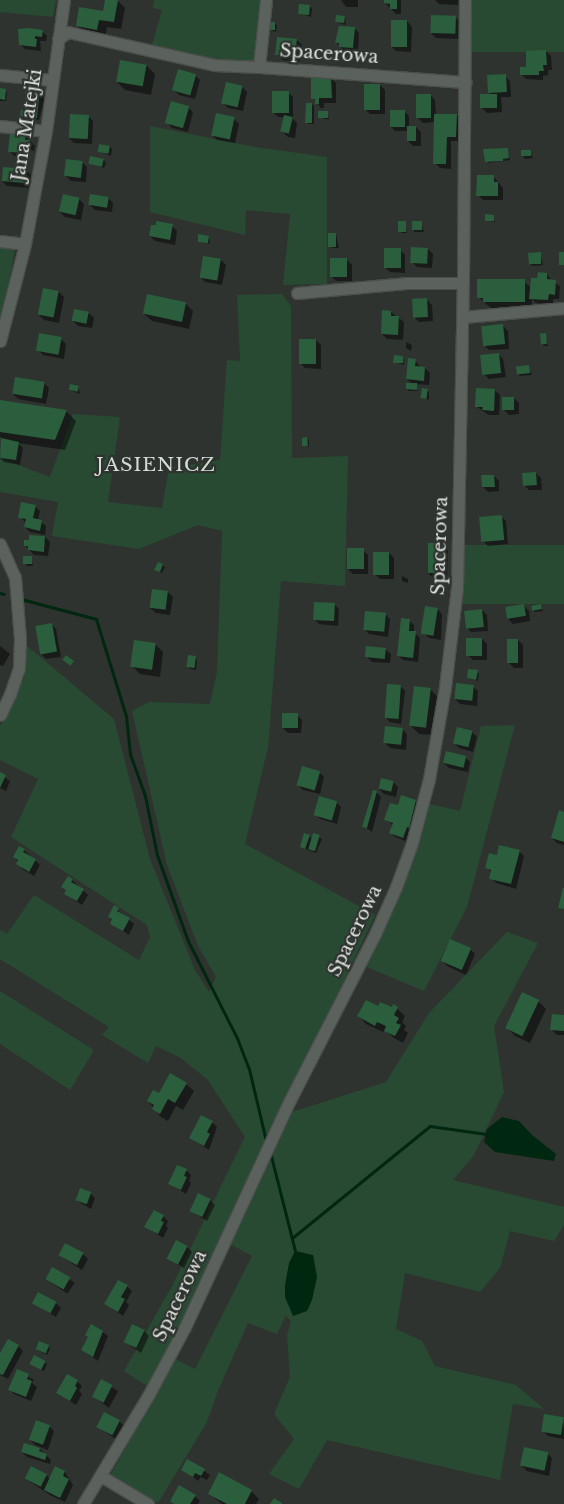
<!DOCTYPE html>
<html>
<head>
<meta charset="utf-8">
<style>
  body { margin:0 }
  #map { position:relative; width:564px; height:1504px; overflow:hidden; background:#2e332f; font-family:"Libre Baskerville",serif }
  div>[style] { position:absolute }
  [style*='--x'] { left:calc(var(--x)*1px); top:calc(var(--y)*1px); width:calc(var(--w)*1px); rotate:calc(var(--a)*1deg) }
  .green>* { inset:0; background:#284a33; transform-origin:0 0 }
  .water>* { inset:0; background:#00270f }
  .shadow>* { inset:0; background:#0007; transform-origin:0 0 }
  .stream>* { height:3px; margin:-1.5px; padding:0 1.5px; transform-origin:1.5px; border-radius:1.5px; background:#00270f }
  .building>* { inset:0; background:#2a5e3c; transform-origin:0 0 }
  .roads { filter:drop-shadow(1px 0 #4b4e4b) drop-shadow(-1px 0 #4b4e4b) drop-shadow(0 1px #4b4e4b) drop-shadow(0 -1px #4b4e4b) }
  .minor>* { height:11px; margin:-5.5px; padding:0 5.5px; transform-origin:5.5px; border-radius:5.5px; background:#5b615c }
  span { translate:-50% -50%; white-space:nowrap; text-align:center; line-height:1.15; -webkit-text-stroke:4.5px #2e332f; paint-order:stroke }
  .street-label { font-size:18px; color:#e0e3e0 }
  .neighbourhood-label { font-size:19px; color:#d4dbd6; letter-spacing:1px }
</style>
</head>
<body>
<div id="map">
  <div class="green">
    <div style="clip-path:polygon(0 0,56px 0,53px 17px,0 12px)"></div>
    <div style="clip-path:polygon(154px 0,261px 0,254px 63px,223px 62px,152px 45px,162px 10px,153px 8px)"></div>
    <div style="left:470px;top:0;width:94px;height:52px"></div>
    <div style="clip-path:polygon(150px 126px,255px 147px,327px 157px,327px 284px,283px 285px,290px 214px,246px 210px,245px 235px,150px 212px)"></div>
    <div style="clip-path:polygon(18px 234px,7px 293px,0 318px,0 246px)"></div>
    <div style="clip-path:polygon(282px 294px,291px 306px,292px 458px,348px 456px,345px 586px,281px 581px,268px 747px,245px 844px,375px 915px,175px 1338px,147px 1386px,124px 1371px,172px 1286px,245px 1137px,208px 1080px,181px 1058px,156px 1046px,148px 1063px,102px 1035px,109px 1027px,0 959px,0 930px,7px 934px,34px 895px,139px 960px,150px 937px,147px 925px,11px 837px,38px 779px,0 760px,0 726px,24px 678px,26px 645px,114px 719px,150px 859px,195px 970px,209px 992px,216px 977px,198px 946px,167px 865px,132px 711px,149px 702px,210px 704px,217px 672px,222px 531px,198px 525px,139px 549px,52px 536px,58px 502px,0 492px,0 458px,50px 477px,73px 414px,120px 417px,108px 502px,162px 508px,169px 468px,220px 460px,227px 360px,240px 361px,237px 295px)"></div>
    <div style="left:564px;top:545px;width:59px;height:101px;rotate:90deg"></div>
    <div style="clip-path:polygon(515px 725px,467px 907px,424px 991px,367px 967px,399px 895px,426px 803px,460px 811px,481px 726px)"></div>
    <div style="clip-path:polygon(507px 932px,538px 943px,494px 1026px,504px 1092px,474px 1155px,453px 1180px,564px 1207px,564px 1225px,554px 1241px,510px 1231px,500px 1268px,480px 1292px,405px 1273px,396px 1329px,422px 1341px,435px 1366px,516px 1385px,544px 1409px,513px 1404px,500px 1480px,327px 1440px,299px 1489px,269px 1474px,294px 1439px,274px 1414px,290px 1377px,287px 1335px,291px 1322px,286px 1315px,277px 1334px,248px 1323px,217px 1393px,207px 1422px,158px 1503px,110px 1476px,175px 1359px,195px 1369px,252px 1256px,230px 1244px,289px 1113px,386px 1082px,429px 1013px)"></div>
    <div style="clip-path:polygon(0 991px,94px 1050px,70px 1090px,0 1044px)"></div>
  </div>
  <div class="water">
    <div style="clip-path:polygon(502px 1117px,519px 1121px,532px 1135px,556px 1154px,554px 1161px,495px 1152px,484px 1142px,487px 1129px)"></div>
    <div style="clip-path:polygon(295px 1251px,313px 1255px,317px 1277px,312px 1300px,307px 1311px,293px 1316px,285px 1297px,285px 1285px,289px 1263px)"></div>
  </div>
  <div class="shadow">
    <div style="clip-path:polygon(106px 0,117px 0,125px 8px,121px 29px,107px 27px,105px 37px,85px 33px,77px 25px,104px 13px)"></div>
    <div style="clip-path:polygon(341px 0,358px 0,358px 7px,346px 7px)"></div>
    <div style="clip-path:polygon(385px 0,401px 0,401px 14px,396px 14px,385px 3px)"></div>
    <div style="clip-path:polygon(435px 0,458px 0,458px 5px,439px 4px)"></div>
    <div style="clip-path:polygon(310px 6px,312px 9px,311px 17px,300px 13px)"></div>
    <div style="clip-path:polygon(345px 17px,346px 25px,336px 22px)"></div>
    <div style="clip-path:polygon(455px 17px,460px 22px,459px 39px,436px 38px,431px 33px)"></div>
    <div style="clip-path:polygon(407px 21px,412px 27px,411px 52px,396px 51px,391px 46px)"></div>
    <div style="clip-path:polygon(275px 23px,277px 26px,276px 32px,270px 30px)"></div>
    <div style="clip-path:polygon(354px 28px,359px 33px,358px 53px,345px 52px,336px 42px)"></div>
    <div style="clip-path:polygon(42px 31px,47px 36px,46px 41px,40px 41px,41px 51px,25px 49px,20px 44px)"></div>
    <div style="clip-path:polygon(297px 40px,302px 45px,300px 62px,282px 60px,277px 55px)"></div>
    <div style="clip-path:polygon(546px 51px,551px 56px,552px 70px,548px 70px,548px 75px,543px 76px,543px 80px,526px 79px,521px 74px)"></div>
    <div style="clip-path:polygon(121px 61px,147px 66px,155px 74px,151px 95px,125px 90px,117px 82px)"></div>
    <div style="clip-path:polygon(195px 75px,200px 80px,195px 99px,179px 95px,174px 90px)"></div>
    <div style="clip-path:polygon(505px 76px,510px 81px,511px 97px,501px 97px,502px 112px,487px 113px,482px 108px,490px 95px,489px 77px)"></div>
    <div style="clip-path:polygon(331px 78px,336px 83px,336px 103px,324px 103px,324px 108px,321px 108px,313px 98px)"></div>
    <div style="clip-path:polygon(380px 85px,385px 90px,385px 114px,370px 114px,365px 109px)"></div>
    <div style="clip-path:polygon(242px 87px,247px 92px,243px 111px,228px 108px,223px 103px)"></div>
    <div style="clip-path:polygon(0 90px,7px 92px,6px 101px,0 101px)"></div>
    <div style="clip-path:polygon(40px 91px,45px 96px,39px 120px,23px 118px,21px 116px,26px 102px)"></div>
    <div style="clip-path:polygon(288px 92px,293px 97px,293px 119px,297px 123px,295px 138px,288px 137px,283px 132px,285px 117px,278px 117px,273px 112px)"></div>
    <div style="clip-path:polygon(430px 95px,435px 100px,436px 115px,457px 115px,462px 120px,461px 141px,451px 141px,451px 169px,440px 168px,435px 163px,435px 122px,423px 123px,418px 118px)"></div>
    <div style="clip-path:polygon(312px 104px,314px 106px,314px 124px,309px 124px,306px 122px)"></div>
    <div style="clip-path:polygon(188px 107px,193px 112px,188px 132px,172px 128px,167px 122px)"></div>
    <div style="clip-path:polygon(404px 111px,409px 116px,409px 127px,416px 127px,421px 132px,421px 146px,413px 146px,408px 141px,408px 131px,395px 131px,390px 126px)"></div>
    <div style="clip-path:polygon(327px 112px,329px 120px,319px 117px)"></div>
    <div style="clip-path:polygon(88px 116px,93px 121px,92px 144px,74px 143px,69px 138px)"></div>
    <div style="clip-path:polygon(234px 119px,239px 124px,235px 143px,217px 140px,212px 135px)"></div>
    <div style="clip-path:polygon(25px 135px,35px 146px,34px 151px,29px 150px,28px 158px,14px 156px,9px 151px)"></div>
    <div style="clip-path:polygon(110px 147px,112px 149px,111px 156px,98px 151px)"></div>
    <div style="clip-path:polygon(508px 149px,510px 160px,489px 163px,487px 161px)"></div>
    <div style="clip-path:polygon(530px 151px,533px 158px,525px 159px,523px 156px)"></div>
    <div style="clip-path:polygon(104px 160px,106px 163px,104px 168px,90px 163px)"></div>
    <div style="clip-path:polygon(82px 162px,87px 167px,86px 182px,71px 181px,66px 176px)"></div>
    <div style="clip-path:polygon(26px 170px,31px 175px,29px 188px,7px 186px,2px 181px)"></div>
    <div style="clip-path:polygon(493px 176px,503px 188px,503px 200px,483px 200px,478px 195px)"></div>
    <div style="clip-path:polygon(108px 198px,113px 203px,112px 212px,95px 210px,90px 205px)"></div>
    <div style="clip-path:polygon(79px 199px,84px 204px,81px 220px,65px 217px,60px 212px)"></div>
    <div style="clip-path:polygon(493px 216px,495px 222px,486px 220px)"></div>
    <div style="clip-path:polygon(421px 222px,424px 232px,415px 232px,413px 230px)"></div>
    <div style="clip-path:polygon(405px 223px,407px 233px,402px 233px,399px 231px)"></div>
    <div style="clip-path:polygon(172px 226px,177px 231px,175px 245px,155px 241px,150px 236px)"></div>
    <div style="clip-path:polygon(336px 234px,339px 248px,332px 248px,330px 246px)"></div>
    <div style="clip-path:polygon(209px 237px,210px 244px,199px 241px)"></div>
    <div style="clip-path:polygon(428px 249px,433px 254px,432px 268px,417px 267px,412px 262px)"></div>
    <div style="clip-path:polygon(400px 250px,405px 255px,405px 273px,390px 272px,384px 267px)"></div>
    <div style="clip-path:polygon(540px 254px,543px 265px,532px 266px,530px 263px)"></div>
    <div style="clip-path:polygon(221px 260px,226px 265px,222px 285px,205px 282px,200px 277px)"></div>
    <div style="clip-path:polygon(347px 260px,352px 265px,352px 281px,336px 281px,331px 276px)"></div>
    <div style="clip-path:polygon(547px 274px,552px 281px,560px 286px,559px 299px,553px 299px,553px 304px,536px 303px,532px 299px,532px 309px,492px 309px,478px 297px,524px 281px,531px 288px)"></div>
    <div style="clip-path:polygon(44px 290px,59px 292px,64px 297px,59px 323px,44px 320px,39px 315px)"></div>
    <div style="clip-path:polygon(427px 300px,432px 305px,433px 321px,419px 322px,414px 317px)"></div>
    <div style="clip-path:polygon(185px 303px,193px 311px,189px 329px,152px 321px,144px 314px)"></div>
    <div style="clip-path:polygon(391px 312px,404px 322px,403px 340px,387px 339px,382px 334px)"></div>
    <div style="clip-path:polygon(89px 313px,94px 318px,92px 328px,78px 326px,73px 321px)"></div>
    <div style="clip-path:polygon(503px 326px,508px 331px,509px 349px,489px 350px,484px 345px)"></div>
    <div style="clip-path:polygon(545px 334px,548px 346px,544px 346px,542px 344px)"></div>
    <div style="clip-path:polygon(61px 339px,66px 344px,64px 359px,43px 355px,38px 350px)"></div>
    <div style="clip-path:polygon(316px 340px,321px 345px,321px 369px,305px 368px,300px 363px)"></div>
    <div style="clip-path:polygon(406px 342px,412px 345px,411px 351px,406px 348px)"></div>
    <div style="clip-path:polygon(498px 354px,503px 359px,506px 377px,489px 379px,484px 374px)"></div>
    <div style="clip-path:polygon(403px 357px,404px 365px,395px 362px)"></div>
    <div style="clip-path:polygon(415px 360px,420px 367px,425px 368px,430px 373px,429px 385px,416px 384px,418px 391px,409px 391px,407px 389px,413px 385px,407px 379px)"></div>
    <div style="clip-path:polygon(528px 367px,532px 375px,520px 376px,518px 374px)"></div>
    <div style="clip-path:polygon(44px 383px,49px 388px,46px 404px,18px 399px,13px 394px)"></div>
    <div style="clip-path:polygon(78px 387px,80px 394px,70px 390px)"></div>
    <div style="clip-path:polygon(427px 390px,429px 392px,429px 400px,423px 397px)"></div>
    <div style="clip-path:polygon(495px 390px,500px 395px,499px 415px,489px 415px,477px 407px)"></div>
    <div style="clip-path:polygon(514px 398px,519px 403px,519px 414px,509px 415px,504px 410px)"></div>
    <div style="clip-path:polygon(0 401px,66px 411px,76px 421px,65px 450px,18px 443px,23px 448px,20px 465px,4px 462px,0 458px,2px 439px,0 436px)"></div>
    <div style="clip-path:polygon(307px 439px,309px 441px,309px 447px,303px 445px)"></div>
    <div style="clip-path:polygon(536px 473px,541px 478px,542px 490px,529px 490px,524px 485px)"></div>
    <div style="clip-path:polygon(494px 476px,499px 481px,499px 491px,488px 492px,483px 487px)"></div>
    <div style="clip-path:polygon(35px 506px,40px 511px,38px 520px,46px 526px,45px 535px,30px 532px,25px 527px,26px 523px,20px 517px)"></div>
    <div style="clip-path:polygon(501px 516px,506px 521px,508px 544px,488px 546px,483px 541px)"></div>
    <div style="clip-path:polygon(45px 537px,50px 542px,48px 556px,34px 555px,25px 545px)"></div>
    <div style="clip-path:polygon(443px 545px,448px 550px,447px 578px,433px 578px,428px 573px)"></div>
    <div style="clip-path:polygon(363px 550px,368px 555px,368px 574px,353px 574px,348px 569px)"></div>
    <div style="clip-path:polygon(389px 553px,394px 558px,394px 579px,380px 579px,375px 574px)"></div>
    <div style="clip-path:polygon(31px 558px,33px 566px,27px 566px,25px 563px)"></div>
    <div style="clip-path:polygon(162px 565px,165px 567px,162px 573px,156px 570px)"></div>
    <div style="clip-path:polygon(402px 576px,408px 579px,408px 583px,402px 581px)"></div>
    <div style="clip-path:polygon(168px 592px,173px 597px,170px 615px,156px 613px,150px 608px)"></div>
    <div style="clip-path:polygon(334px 604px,339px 609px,338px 626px,319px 624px,314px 619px)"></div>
    <div style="clip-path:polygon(524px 606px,529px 611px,530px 621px,513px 624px,508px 619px)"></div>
    <div style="clip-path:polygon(541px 606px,543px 611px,535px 612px,533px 610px)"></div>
    <div style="clip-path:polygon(437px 609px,442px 614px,441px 640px,429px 638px,424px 633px)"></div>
    <div style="clip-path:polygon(482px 610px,487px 615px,488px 631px,471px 632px,466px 627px)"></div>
    <div style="clip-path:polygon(385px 614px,390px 619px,388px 637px,369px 634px,364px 629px)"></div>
    <div style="clip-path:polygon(409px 620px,414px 625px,414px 632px,420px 638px,418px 662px,403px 660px,398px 655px)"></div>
    <div style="clip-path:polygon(51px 624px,56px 629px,61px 657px,46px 659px,41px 654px)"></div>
    <div style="clip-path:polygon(482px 639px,487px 644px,487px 660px,473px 660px,468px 655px)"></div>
    <div style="clip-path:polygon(518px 640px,523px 645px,523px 668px,514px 668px,509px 663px)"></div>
    <div style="clip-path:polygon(155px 644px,163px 652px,160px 677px,140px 674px,132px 666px)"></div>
    <div style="clip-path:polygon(0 646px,10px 654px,3px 666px,0 665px)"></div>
    <div style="clip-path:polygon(385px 649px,391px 654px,390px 663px,372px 662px,367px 657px)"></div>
    <div style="clip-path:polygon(195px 657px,197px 660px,196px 670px,190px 669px,188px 667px)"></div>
    <div style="clip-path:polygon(477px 672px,479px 674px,478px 681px,468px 678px)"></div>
    <div style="clip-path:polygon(400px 686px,405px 691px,401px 724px,390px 722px,385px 717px)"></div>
    <div style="clip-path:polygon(473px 686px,478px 691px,477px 706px,460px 704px,455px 699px)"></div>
    <div style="clip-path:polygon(430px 689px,438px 697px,434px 735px,419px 734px,411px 726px)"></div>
    <div style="clip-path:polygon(297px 715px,302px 720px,301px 733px,288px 733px,283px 728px)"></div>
    <div style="clip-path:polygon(402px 729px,407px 734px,406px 750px,390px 748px,385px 743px)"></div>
    <div style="clip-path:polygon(472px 732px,477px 737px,473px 752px,459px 748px,454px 743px)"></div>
    <div style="clip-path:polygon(465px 757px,470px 762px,468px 772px,449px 768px,444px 763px)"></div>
    <div style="clip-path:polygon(319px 772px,324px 777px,320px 794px,303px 790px,298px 785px)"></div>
    <div style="clip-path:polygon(0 774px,10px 781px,6px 791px,0 788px)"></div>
    <div style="clip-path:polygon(393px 782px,398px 787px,396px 797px,384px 794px,379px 789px)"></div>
    <div style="clip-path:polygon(376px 792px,381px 797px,372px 832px,364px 826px)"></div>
    <div style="clip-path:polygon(415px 801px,420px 806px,408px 842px,395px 837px,390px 832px,393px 825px,386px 820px,398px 807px)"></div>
    <div style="clip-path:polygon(336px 802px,341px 807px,337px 824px,320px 819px,315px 814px)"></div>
    <div style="clip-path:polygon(564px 813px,564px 845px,557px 843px,552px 838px)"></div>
    <div style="clip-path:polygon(314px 834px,322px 839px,316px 853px,301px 847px,309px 836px,312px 839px)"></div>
    <div style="clip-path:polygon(24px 850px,40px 865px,34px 876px,22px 869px,15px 857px)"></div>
    <div style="clip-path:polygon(519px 851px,524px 856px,516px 889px,496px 883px,491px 878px,492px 873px,487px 868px,498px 856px)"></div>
    <div style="clip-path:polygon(72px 880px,88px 895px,82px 905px,66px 894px,67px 891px,63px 887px)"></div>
    <div style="clip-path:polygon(114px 907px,134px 924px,129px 935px,112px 923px,113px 921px,109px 917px)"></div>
    <div style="clip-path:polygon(470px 949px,475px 954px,466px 975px,447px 966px,442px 961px)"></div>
    <div style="clip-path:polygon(538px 1001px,546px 1009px,530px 1043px,515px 1036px,507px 1028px)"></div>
    <div style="clip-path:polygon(394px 1006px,405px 1016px,402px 1022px,406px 1026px,404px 1030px,408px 1033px,403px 1043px,394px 1038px,385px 1030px,383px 1032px,366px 1024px,359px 1016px,379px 1008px,392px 1009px)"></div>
    <div style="clip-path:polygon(564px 1016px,564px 1035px,557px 1035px,552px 1030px)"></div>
    <div style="clip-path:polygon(186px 1084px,194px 1091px,183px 1110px,176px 1106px,168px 1121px,161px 1117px,148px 1101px)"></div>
    <div style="clip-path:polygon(212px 1122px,217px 1127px,209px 1150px,191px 1138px)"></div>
    <div style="clip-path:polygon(186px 1170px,191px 1175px,189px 1181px,191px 1183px,186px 1194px,169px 1183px)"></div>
    <div style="clip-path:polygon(90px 1193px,95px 1198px,91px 1209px,76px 1200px)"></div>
    <div style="clip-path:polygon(210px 1200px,215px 1205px,207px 1221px,191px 1211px)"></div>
    <div style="clip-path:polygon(163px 1216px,168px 1221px,166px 1226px,168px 1228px,163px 1238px,146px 1227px)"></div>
    <div style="clip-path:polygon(187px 1247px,192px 1252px,184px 1268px,168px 1258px)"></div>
    <div style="clip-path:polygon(83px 1254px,88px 1259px,82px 1270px,59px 1255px)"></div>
    <div style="left:52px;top:1268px;width:27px;height:13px;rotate:33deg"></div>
    <div style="clip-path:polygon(127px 1286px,132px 1291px,126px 1302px,129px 1305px,123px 1316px,106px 1304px)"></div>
    <div style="clip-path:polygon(34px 1303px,56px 1303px,61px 1308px,56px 1317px)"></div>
    <div style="clip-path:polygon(144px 1331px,149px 1336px,141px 1353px,125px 1342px)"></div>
    <div style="clip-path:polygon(103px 1332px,108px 1336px,98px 1361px,82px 1350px)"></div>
    <div style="clip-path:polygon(18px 1346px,23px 1351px,8px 1379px,0 1375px,0 1356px)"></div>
    <div style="clip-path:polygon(48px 1346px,50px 1349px,47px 1355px,37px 1350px)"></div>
    <div style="clip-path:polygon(45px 1362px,47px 1364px,44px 1371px,31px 1364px)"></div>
    <div style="clip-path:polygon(17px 1370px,34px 1380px,32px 1383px,37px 1387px,31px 1401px,14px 1394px,9px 1389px)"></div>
    <div style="clip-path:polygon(77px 1381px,82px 1386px,79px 1391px,82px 1394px,76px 1405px,58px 1393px)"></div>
    <div style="clip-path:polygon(102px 1381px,118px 1391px,109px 1408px,94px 1397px)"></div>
    <div style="clip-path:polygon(563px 1418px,564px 1439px,548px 1436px,543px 1431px)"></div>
    <div style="clip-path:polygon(119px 1421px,124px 1426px,117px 1440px,98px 1427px)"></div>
    <div style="clip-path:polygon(49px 1426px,54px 1431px,48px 1450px,35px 1445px,30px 1440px)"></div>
    <div style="clip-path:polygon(40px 1449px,51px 1460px,50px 1464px,27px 1457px,22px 1452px)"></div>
    <div style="clip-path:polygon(547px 1453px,552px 1458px,549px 1476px,527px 1471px,522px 1466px)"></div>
    <div style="clip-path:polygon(188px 1460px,210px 1475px,207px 1480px,201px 1477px,198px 1481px,183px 1469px)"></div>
    <div style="clip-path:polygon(55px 1468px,65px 1472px,73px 1485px,65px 1502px,50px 1495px,26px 1479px,46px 1475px,50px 1479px)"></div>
    <div style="clip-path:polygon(251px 1491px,259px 1499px,256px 1504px,222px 1504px,209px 1493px)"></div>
    <div style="clip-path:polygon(195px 1496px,200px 1501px,198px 1504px,174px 1504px)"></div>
  </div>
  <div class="stream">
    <div style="--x:0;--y:593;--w:4;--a:14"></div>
    <div style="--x:21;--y:599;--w:78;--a:14.9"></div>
    <div style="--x:96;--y:619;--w:102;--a:72.8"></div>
    <div style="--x:126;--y:716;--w:38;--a:84"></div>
    <div style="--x:130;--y:754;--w:45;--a:70.3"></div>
    <div style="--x:145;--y:796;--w:60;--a:78.5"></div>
    <div style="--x:157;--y:855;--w:91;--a:70.2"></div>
    <div style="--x:188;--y:941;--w:109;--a:63.2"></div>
    <div style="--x:237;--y:1038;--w:33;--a:69"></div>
    <div style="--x:249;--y:1069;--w:74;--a:76.7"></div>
    <div style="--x:270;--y:1152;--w:102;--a:75.8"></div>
    <div style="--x:292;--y:1238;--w:178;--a:-39.1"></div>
    <div style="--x:430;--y:1126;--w:57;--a:8.1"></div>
  </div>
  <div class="building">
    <div style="clip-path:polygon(105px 0,118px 0,114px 22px,99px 20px,97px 30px,76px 26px,79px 7px,103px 11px)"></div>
    <div style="clip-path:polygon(384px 0,397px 0,397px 9px,390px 9px,390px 4px,384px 3px)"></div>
    <div style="left:299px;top:4px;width:11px;height:10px;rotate:5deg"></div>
    <div style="left:336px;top:15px;width:9px;height:7px;rotate:6deg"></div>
    <div style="left:431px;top:15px;width:25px;height:18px;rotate:2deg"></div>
    <div style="left:391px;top:20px;width:16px;height:27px"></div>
    <div style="left:270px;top:22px;width:5px;height:8px"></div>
    <div style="clip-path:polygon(339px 26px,355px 27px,353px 48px,339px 47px,339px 43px,335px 43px)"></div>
    <div style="clip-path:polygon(28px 28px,43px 30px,42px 37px,35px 36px,35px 39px,37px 39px,36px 47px,19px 45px,18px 29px)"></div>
    <div style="left:277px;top:37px;width:20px;height:18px;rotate:6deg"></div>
    <div style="clip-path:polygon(546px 50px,547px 65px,543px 65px,544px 71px,539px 71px,539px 75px,520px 75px,520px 67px,526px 67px,526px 51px)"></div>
    <div style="left:120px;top:60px;width:27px;height:22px;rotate:10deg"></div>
    <div style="left:178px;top:69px;width:19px;height:22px;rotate:16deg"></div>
    <div style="left:506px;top:74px;width:18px;height:19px;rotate:87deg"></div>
    <div style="clip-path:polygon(331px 76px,332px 98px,319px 98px,319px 104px,315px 104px,315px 99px,311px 99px,311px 77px)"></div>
    <div style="left:226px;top:82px;width:17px;height:22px;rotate:13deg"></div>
    <div style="left:364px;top:84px;width:16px;height:26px"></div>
    <div style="clip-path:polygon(0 88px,6px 89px,5px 100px,0 99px)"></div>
    <div style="clip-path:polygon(26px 89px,40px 90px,37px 118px,20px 116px,21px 110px,24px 110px)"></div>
    <div style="left:272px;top:91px;width:17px;height:22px"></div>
    <div style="left:416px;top:94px;width:15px;height:24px"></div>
    <div style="left:480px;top:94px;width:17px;height:14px"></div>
    <div style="left:171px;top:101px;width:19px;height:23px;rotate:16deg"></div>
    <div style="clip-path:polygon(306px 103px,312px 103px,312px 123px,305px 123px)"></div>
    <div style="left:390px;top:110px;width:15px;height:17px"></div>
    <div style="left:318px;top:111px;width:10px;height:7px"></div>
    <div style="left:216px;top:113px;width:19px;height:23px;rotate:12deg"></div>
    <div style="left:70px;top:114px;width:19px;height:24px;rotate:3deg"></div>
    <div style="clip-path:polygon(434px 114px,457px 114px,456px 137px,447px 137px,446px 164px,433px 164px)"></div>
    <div style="left:284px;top:115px;width:9px;height:17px;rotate:13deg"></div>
    <div style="left:407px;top:126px;width:9px;height:15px"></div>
    <div style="clip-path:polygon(10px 132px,26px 134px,25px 140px,30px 140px,29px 147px,25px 146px,24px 153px,8px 152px)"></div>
    <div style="left:99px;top:144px;width:11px;height:8px;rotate:10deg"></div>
    <div style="clip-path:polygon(508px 148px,509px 158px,503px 159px,503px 161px,485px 162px,483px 149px)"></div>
    <div style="left:531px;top:150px;width:6px;height:10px;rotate:90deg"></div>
    <div style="left:90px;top:156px;width:14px;height:8px;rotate:12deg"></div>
    <div style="left:66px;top:159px;width:17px;height:17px;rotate:7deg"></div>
    <div style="left:3px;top:167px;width:23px;height:14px;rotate:5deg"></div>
    <div style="clip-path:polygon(477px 175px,494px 175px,494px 182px,498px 182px,498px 196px,476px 196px)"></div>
    <div style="left:63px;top:194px;width:17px;height:18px;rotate:13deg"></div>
    <div style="left:90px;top:194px;width:19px;height:11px;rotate:9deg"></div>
    <div style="clip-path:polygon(485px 214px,494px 215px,494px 221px,485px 221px)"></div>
    <div style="clip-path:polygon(156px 221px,173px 224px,170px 240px,149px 236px,151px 225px,156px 225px)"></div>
    <div style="left:406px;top:221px;width:11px;height:8px;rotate:90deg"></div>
    <div style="left:412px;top:221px;width:10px;height:9px"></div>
    <div style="left:328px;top:233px;width:8px;height:14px"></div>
    <div style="clip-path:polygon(198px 234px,209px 236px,208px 243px,198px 242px)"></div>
    <div style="left:411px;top:247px;width:17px;height:16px;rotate:3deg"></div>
    <div style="left:384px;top:248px;width:17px;height:20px"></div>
    <div style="clip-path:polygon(541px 252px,541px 264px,529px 264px,528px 253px)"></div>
    <div style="left:559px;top:252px;width:5px;height:13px"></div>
    <div style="left:203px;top:256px;width:18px;height:22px;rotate:9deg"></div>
    <div style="left:330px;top:258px;width:17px;height:19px"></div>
    <div style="clip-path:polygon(538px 272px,547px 273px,547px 279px,556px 280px,555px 295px,549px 294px,548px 300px,529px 299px,531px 278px,537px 278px)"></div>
    <div style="clip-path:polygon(477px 279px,525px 279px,525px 302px,483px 302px,483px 298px,477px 298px)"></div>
    <div style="left:43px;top:288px;width:16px;height:27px;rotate:11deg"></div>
    <div style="left:147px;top:294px;width:40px;height:20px;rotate:12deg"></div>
    <div style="left:427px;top:298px;width:19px;height:15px;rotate:87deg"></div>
    <div style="left:74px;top:309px;width:15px;height:12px;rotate:11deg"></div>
    <div style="clip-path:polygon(382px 310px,391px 311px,391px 316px,399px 316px,398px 335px,381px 334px)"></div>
    <div style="left:503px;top:324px;width:20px;height:22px;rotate:84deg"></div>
    <div style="left:39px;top:333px;width:23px;height:18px;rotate:10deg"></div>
    <div style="left:546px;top:333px;width:11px;height:6px;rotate:85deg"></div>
    <div style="left:299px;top:339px;width:17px;height:25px"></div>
    <div style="left:499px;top:353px;width:20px;height:19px;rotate:84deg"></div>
    <div style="clip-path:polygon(394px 355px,403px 356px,403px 363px,393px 363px)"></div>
    <div style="clip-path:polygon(408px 358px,416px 359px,415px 366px,425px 367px,424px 381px,406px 379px)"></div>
    <div style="left:529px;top:365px;width:8px;height:13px;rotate:83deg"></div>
    <div style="left:15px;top:377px;width:30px;height:17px;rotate:9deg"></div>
    <div style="clip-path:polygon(406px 383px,417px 383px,417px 390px,406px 389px)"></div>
    <div style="left:70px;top:384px;width:9px;height:6px;rotate:13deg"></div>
    <div style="left:422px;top:388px;width:6px;height:10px;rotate:9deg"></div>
    <div style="clip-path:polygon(476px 388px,495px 389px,494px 411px,482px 410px,483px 407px,475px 407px)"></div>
    <div style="left:502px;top:397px;width:12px;height:13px"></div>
    <div style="clip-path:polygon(0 400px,67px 410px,55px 440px,0 432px)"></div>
    <div style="clip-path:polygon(307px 437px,308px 446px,302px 446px,302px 438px)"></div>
    <div style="clip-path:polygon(1px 438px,19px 442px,16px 460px,0 458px)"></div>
    <div style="left:536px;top:472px;width:13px;height:14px;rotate:86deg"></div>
    <div style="clip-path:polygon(481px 475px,494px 475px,495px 487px,482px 487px)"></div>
    <div style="clip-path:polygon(21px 502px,36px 505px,33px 518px,42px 520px,40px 531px,24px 527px,26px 519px,18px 518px)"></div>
    <div style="left:502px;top:515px;width:25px;height:23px;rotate:85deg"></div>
    <div style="clip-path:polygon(29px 535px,45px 536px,44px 552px,28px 550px,28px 546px,24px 546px,24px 540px,29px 540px)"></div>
    <div style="left:428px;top:543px;width:15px;height:30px"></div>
    <div style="left:347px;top:548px;width:17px;height:21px"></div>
    <div style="left:373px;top:552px;width:16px;height:23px"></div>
    <div style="left:32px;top:556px;width:8px;height:9px;rotate:90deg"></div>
    <div style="clip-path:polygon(158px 562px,163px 564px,160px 572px,154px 570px)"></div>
    <div style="left:152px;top:589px;width:16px;height:19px;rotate:7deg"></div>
    <div style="left:314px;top:602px;width:21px;height:18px;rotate:3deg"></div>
    <div style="left:524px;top:604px;width:12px;height:19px;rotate:81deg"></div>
    <div style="left:541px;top:604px;width:5px;height:10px;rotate:79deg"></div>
    <div style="left:425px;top:606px;width:13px;height:28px;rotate:9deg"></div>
    <div style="left:482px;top:609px;width:18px;height:18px;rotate:84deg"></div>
    <div style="left:365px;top:611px;width:21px;height:19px;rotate:5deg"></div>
    <div style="clip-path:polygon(401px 618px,410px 619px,409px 631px,416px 631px,413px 658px,397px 656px)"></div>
    <div style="left:52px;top:623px;width:29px;height:17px;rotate:80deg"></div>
    <div style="left:466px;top:638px;width:16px;height:18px"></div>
    <div style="left:507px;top:639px;width:11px;height:24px"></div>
    <div style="left:134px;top:640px;width:22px;height:27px;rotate:8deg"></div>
    <div style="left:366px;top:646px;width:20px;height:11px;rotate:6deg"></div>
    <div style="left:66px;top:655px;width:10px;height:6px;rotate:37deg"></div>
    <div style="left:188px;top:655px;width:8px;height:12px;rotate:7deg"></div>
    <div style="clip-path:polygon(468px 669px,478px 670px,476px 680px,467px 678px)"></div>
    <div style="left:456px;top:683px;width:18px;height:16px;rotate:6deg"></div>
    <div style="left:387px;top:684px;width:14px;height:34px;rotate:4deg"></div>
    <div style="left:414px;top:686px;width:17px;height:40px;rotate:7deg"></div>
    <div style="left:282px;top:713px;width:16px;height:15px"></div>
    <div style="left:385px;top:726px;width:18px;height:17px;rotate:6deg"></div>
    <div style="left:457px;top:727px;width:16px;height:17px;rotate:14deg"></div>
    <div style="left:446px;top:751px;width:21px;height:12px;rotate:14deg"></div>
    <div style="left:302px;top:766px;width:19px;height:20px;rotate:16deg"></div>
    <div style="clip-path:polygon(0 772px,6px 775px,0 788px)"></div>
    <div style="left:381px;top:778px;width:13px;height:11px;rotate:13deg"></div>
    <div style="clip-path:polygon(373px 790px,377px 791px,367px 828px,362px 827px)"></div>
    <div style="clip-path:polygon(401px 795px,416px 800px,409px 828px,407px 827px,403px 838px,389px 833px,393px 823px,384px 820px,390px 803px,398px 805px)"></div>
    <div style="left:319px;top:796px;width:19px;height:20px;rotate:16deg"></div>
    <div style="clip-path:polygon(559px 810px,564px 812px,564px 842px,551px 838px)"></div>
    <div style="clip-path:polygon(304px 833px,310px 835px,305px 849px,300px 847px)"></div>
    <div style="left:313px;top:833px;width:7px;height:17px;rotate:16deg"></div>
    <div style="clip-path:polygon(499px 845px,520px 850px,511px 884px,489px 879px,491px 870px,485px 868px,489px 853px,497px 855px)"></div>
    <div style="clip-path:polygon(19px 846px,25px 849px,23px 852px,36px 859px,29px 872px,16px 864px,18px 860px,13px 857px)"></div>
    <div style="clip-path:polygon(68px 876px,73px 879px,71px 882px,84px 889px,77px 901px,64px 894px,66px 890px,61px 887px)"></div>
    <div style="clip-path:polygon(563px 888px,564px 888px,564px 909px,558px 908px)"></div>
    <div style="clip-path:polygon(114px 905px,119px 908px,117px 911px,130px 918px,123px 931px,110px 924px,112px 919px,108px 917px)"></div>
    <div style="left:450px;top:939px;width:23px;height:24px;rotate:23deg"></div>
    <div style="left:522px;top:992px;width:19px;height:40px;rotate:25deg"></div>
    <div style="clip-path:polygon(366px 1000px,378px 1006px,380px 1002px,392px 1007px,393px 1004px,398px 1007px,394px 1015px,399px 1018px,396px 1023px,401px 1025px,395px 1036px,384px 1031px,386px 1026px,377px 1022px,375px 1026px,357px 1016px)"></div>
    <div style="clip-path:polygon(552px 1014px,564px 1015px,564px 1031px,550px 1030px)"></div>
    <div style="clip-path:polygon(170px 1073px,187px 1083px,175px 1103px,168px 1099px,160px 1114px,152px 1109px,154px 1105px,147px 1101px,153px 1090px,159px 1093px)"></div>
    <div style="clip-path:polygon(201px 1115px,213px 1121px,207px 1132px,210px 1134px,204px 1146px,189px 1138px)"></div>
    <div style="clip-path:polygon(177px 1165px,187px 1169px,184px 1176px,187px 1177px,181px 1190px,168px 1184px)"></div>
    <div style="left:80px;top:1188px;width:12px;height:13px;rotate:20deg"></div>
    <div style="left:198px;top:1193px;width:14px;height:20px;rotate:25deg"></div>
    <div style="clip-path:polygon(154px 1210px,164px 1215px,161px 1221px,164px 1222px,158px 1234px,144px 1227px)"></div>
    <div style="left:176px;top:1240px;width:13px;height:21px;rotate:27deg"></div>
    <div style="left:65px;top:1243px;width:21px;height:14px;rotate:28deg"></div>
    <div style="left:52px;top:1267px;width:21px;height:14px;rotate:29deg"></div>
    <div style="clip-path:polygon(118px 1280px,128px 1285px,121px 1297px,125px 1299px,118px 1312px,104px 1304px)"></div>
    <div style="left:38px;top:1292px;width:21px;height:13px;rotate:28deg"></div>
    <div style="clip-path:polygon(91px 1324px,103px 1331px,93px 1357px,81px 1350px,88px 1337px,85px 1335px)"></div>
    <div style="left:132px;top:1324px;width:14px;height:20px;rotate:25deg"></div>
    <div style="clip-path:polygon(8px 1339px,19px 1345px,3px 1375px,0 1374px,0 1353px)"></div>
    <div style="left:39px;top:1341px;width:11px;height:9px;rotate:22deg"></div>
    <div style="left:34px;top:1355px;width:13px;height:10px;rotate:27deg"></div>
    <div style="clip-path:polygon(17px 1369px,29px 1374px,27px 1379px,32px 1381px,26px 1397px,8px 1390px)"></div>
    <div style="clip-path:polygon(67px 1374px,78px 1380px,75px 1386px,77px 1388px,70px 1401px,56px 1393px)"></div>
    <div style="left:101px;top:1379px;width:13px;height:20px;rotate:27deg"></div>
    <div style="left:104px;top:1412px;width:18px;height:17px;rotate:27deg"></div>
    <div style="left:544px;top:1414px;width:20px;height:18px;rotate:9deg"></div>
    <div style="left:36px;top:1420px;width:15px;height:21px;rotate:20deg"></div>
    <div style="clip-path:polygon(24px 1443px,40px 1448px,39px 1451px,47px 1454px,45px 1460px,21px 1452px)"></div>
    <div style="left:524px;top:1447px;width:25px;height:19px;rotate:12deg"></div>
    <div style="clip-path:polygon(187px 1459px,205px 1469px,201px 1476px,195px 1473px,193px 1477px,181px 1470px)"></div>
    <div style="left:31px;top:1466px;width:18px;height:14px;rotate:27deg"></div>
    <div style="clip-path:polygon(55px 1466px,65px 1471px,63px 1476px,69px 1479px,60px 1498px,44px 1490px)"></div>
    <div style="clip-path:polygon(219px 1472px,252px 1490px,245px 1504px,227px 1504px,208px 1494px)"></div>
    <div style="clip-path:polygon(179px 1485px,196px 1495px,190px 1504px,174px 1504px,170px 1501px)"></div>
    <div style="clip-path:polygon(274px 1498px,282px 1503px,282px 1504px,270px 1504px)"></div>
  </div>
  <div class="roads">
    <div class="minor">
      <div style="--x:266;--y:0;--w:67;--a:96"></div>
      <div style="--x:259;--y:67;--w:207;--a:4.2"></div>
      <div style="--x:58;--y:39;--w:12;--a:-35"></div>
      <div style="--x:68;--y:32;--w:151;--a:12.7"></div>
      <div style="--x:215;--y:65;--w:44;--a:2.6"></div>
      <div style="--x:0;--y:75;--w:52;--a:5.5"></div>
      <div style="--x:0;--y:126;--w:46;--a:6.2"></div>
      <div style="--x:0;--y:241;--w:25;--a:7"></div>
      <div style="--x:297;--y:293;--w:109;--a:-5.2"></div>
      <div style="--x:406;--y:283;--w:57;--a:0"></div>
      <div style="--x:463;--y:317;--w:101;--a:-5.1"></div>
      <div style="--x:0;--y:341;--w:100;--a:-75.5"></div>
      <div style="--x:25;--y:244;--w:115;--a:-79.5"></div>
      <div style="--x:46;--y:131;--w:132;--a:-82.2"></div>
      <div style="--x:0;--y:544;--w:36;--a:66"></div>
      <div style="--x:15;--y:577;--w:62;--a:85.4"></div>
      <div style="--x:20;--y:639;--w:29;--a:92"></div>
      <div style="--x:19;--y:668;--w:28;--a:109"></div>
      <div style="--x:10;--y:694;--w:23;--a:115"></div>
      <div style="--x:101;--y:1476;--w:55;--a:30.8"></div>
      <div style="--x:83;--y:1504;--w:128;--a:-59"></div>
      <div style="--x:149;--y:1394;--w:76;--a:-61.8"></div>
      <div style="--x:185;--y:1327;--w:250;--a:-65.2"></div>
      <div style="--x:290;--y:1100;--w:186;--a:-62.9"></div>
      <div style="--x:375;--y:934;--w:51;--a:-65.9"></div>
      <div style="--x:396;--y:887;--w:47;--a:-70"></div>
      <div style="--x:412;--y:843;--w:66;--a:-75.1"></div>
      <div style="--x:429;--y:779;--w:93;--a:-80.1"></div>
      <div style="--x:445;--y:687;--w:100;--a:-83.1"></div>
      <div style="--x:457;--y:588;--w:305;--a:-88.9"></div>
      <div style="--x:463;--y:283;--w:283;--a:-89.6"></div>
    </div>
  </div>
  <div class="street-label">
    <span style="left:329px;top:54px;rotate:4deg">Spacerowa</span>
    <span style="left:27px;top:125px;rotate:-81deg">Jana Matejki</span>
    <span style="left:440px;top:546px;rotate:-88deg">Spacerowa</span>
    <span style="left:355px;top:931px;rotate:-64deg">Spacerowa</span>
    <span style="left:180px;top:1296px;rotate:-64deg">Spacerowa</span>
  </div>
  <div class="neighbourhood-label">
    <span style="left:156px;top:465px">JASIENICZ</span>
  </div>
</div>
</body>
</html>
